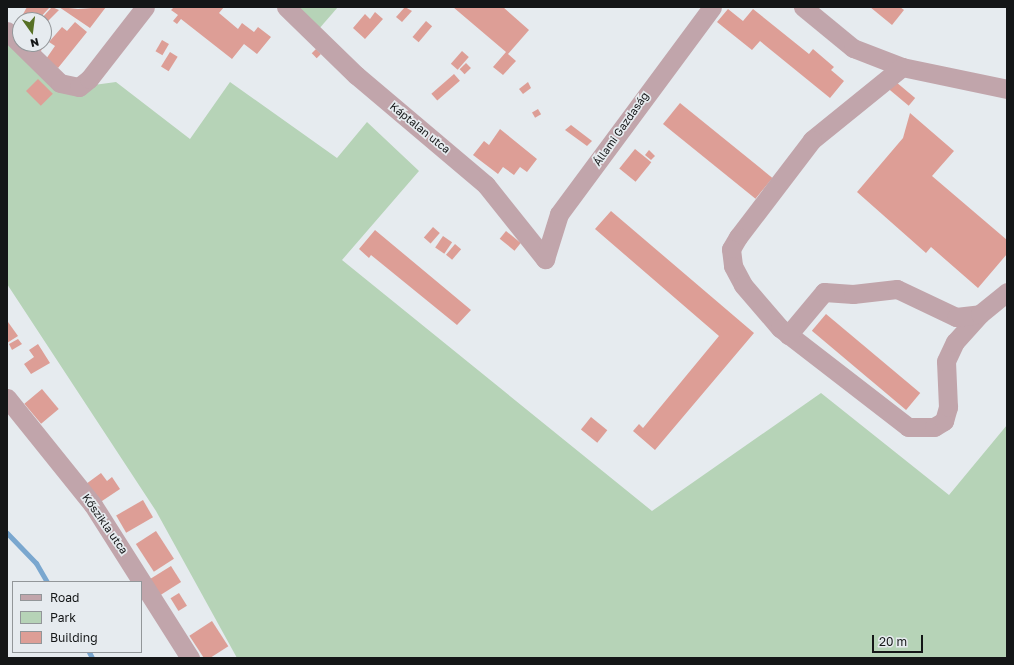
<!DOCTYPE html>
<html>
<head>
<meta charset="utf-8">
<style>
  body { margin:0 }
  #map { position:relative; width:1014px; height:665px; overflow:hidden; background:#e6ebef; font-family:"Golos Text",sans-serif }
  div>[style] { position:absolute }
  [style*='--x'] { left:calc(var(--x)*1px); top:calc(var(--y)*1px); width:calc(var(--w)*1px); rotate:calc(var(--a)*1deg) }
  .green>* { inset:0; background:#b6d3b7 }
  .stream>* { height:5px; margin:-2.5px; padding:0 2.5px; transform-origin:2.5px; border-radius:2.5px; background:#7aa7cf }
  .building>* { inset:0; background:#dd9e96; transform-origin:0 0 }
  .minor>* { height:19px; margin:-9.5px; padding:0 9.5px; transform-origin:9.5px; border-radius:9.5px; background:#c1a5ab }
  span { translate:-50% -50%; white-space:nowrap; text-align:center; line-height:1.15; -webkit-text-stroke:3.5px #e6ebef; paint-order:stroke }
  .street-label { font-size:11px; color:#141617 }
  .frame { position:absolute; inset:0; border:8px solid #141617; pointer-events:none }
  .legend { position:absolute; left:12px; top:581px; width:130px; height:72px; box-sizing:border-box; background:#e6ebef; border:1px solid #929699; margin:0; padding:5px 7px; list-style:none; font-size:12px; color:#141617 }
  .legend li { display:flex; align-items:center; gap:8px; height:20px }
  .legend b { width:20px; border:1px solid #929699 }
  .north { position:absolute; left:12px; top:12px; width:40px; height:40px; box-sizing:border-box; background:#e6ebef; border:1px solid #929699; border-radius:50%; rotate:166deg; font-size:11px; font-weight:700; line-height:16px; text-align:center; color:#141617 }
  .north::after { content:''; display:block; margin:auto; width:14px; height:18px; background:#577125; clip-path:polygon(50% 0,100% 100%,50% 72%,0 100%) }
  .scale { position:absolute; left:872px; top:635px; width:51px; height:18px; box-sizing:border-box; border:2px solid #141617; border-top:0; padding-left:5px; font-size:12px; line-height:14px; white-space:nowrap; color:#141617; -webkit-text-stroke:3px #e6ebef; paint-order:stroke }
</style>
</head>
<body>
<div id="map">
  <div class="green">
    <div style="clip-path:polygon(295px 7px,338px 7px,318px 30px)"></div>
    <div style="clip-path:polygon(7px 41px,64px 89px,116px 82px,190px 139px,230px 82px,337px 158px,367px 122px,419px 171px,342px 260px,652px 511px,821px 393px,949px 495px,1007px 425px,1007px 658px,237px 658px,156px 511px,7px 284px)"></div>
  </div>
  <div class="stream">
    <div style="--x:7;--y:533;--w:42;--a:46"></div>
    <div style="--x:36;--y:563;--w:22;--a:60"></div>
    <div style="--x:89;--y:652;--w:7;--a:63"></div>
  </div>
  <div class="building">
    <div style="clip-path:polygon(27px 7px,50px 7px,38px 20px,27px 20px,22px 16px)"></div>
    <div style="clip-path:polygon(52px 7px,59px 10px,45px 24px,40px 20px)"></div>
    <div style="clip-path:polygon(59px 7px,78px 9px,106px 7px,90px 28px)"></div>
    <div style="clip-path:polygon(174px 7px,224px 7px,219px 13px,238px 29px,242px 23px,254px 32px,258px 27px,271px 37px,257px 54px,244px 44px,232px 59px,181px 19px,177px 24px,173px 21px,178px 15px,171px 10px)"></div>
    <div style="clip-path:polygon(405px 7px,412px 11px,402px 22px,396px 17px)"></div>
    <div style="clip-path:polygon(453px 7px,503px 7px,529px 30px,508px 54px,516px 61px,503px 75px,493px 67px,506px 52px)"></div>
    <div style="clip-path:polygon(870px 7px,900px 7px,904px 10px,892px 25px)"></div>
    <div style="clip-path:polygon(728px 9px,743px 21px,753px 9px,809px 54px,813px 49px,834px 67px,831px 70px,844px 81px,830px 98px,760px 41px,752px 50px,717px 22px)"></div>
    <div style="clip-path:polygon(375px 12px,383px 19px,365px 39px,353px 28px,365px 14px,370px 19px)"></div>
    <div style="left:426px;top:21px;width:8px;height:21px;rotate:40deg"></div>
    <div style="clip-path:polygon(75px 22px,87px 32px,58px 68px,46px 59px,55px 46px,49px 42px,62px 27px,67px 31px)"></div>
    <div style="left:162px;top:40px;width:8px;height:13px;rotate:30deg"></div>
    <div style="clip-path:polygon(44px 42px,46px 44px,40px 52px,31px 44px)"></div>
    <div style="left:316px;top:49px;width:7px;height:6px;rotate:45deg"></div>
    <div style="left:462px;top:51px;width:9px;height:17px;rotate:41deg"></div>
    <div style="left:170px;top:52px;width:9px;height:17px;rotate:32deg"></div>
    <div style="left:466px;top:63px;width:7px;height:9px;rotate:45deg"></div>
    <div style="left:454px;top:74px;width:9px;height:30px;rotate:49deg"></div>
    <div style="left:38px;top:79px;width:21px;height:17px;rotate:45deg"></div>
    <div style="clip-path:polygon(528px 82px,531px 88px,523px 94px,519px 89px)"></div>
    <div style="left:896px;top:82px;width:25px;height:10px;rotate:40deg"></div>
    <div style="left:680px;top:103px;width:119px;height:27px;rotate:39deg"></div>
    <div style="left:538px;top:109px;width:6px;height:7px;rotate:59deg"></div>
    <div style="clip-path:polygon(910px 113px,954px 151px,932px 176px,1007px 240px,1007px 254px,978px 288px,931px 247px,926px 253px,857px 192px,903px 138px)"></div>
    <div style="clip-path:polygon(571px 125px,592px 141px,587px 146px,565px 130px)"></div>
    <div style="clip-path:polygon(500px 129px,537px 159px,527px 172px,520px 167px,514px 175px,503px 167px,498px 174px,473px 155px,484px 141px,489px 145px)"></div>
    <div style="left:635px;top:149px;width:21px;height:25px;rotate:39deg"></div>
    <div style="clip-path:polygon(649px 150px,655px 156px,651px 160px,645px 155px)"></div>
    <div style="clip-path:polygon(611px 211px,754px 333px,655px 450px,633px 431px,639px 424px,643px 428px,719px 336px,595px 229px)"></div>
    <div style="left:433px;top:227px;width:9px;height:14px;rotate:41deg"></div>
    <div style="clip-path:polygon(375px 230px,471px 310px,457px 325px,371px 255px,369px 258px,359px 249px)"></div>
    <div style="left:506px;top:231px;width:19px;height:10px;rotate:39deg"></div>
    <div style="left:443px;top:236px;width:11px;height:14px;rotate:34deg"></div>
    <div style="left:455px;top:244px;width:8px;height:14px;rotate:40deg"></div>
    <div style="left:826px;top:314px;width:123px;height:22px;rotate:40deg"></div>
    <div style="clip-path:polygon(8px 322px,18px 336px,7px 343px,7px 323px)"></div>
    <div style="clip-path:polygon(18px 339px,22px 344px,12px 350px,9px 344px)"></div>
    <div style="clip-path:polygon(38px 344px,50px 363px,31px 374px,24px 364px,34px 357px,29px 350px)"></div>
    <div style="left:42px;top:389px;width:26px;height:23px;rotate:50deg"></div>
    <div style="left:591px;top:417px;width:21px;height:16px;rotate:39deg"></div>
    <div style="clip-path:polygon(101px 473px,107px 481px,112px 477px,120px 489px,99px 503px,86px 484px)"></div>
    <div style="left:143px;top:500px;width:20px;height:31px;rotate:60deg"></div>
    <div style="left:156px;top:531px;width:33px;height:24px;rotate:57deg"></div>
    <div style="left:171px;top:566px;width:19px;height:27px;rotate:58deg"></div>
    <div style="left:179px;top:593px;width:15px;height:10px;rotate:58deg"></div>
    <div style="left:212px;top:621px;width:30px;height:27px;rotate:57deg"></div>
  </div>
  <div class="minor">
    <div style="--x:286;--y:7;--w:98;--a:44.2"></div>
    <div style="--x:356;--y:75;--w:170;--a:40.2"></div>
    <div style="--x:486;--y:185;--w:95;--a:51.4"></div>
    <div style="--x:803;--y:7;--w:65;--a:39.4"></div>
    <div style="--x:853;--y:48;--w:53;--a:21.2"></div>
    <div style="--x:902;--y:67;--w:107;--a:11.8"></div>
    <div style="--x:7;--y:31;--w:74;--a:44.5"></div>
    <div style="--x:60;--y:83;--w:19;--a:12"></div>
    <div style="--x:79;--y:87;--w:13;--a:-39"></div>
    <div style="--x:89;--y:79;--w:91;--a:-52.1"></div>
    <div style="--x:902;--y:67;--w:116;--a:141"></div>
    <div style="--x:812;--y:140;--w:122;--a:127.3"></div>
    <div style="--x:738;--y:237;--w:14;--a:120"></div>
    <div style="--x:731;--y:249;--w:17;--a:83"></div>
    <div style="--x:733;--y:266;--w:21;--a:62"></div>
    <div style="--x:743;--y:285;--w:57;--a:49.3"></div>
    <div style="--x:780;--y:328;--w:162;--a:37.7"></div>
    <div style="--x:908;--y:427;--w:26;--a:0"></div>
    <div style="--x:934;--y:427;--w:12;--a:-31"></div>
    <div style="--x:944;--y:421;--w:15;--a:-74"></div>
    <div style="--x:948;--y:407;--w:46;--a:-92.5"></div>
    <div style="--x:946;--y:361;--w:21;--a:-65"></div>
    <div style="--x:955;--y:342;--w:38;--a:-48"></div>
    <div style="--x:545;--y:259;--w:47;--a:-72.7"></div>
    <div style="--x:559;--y:214;--w:257;--a:-53.5"></div>
    <div style="--x:788;--y:335;--w:56;--a:-50.1"></div>
    <div style="--x:824;--y:292;--w:29;--a:4"></div>
    <div style="--x:853;--y:294;--w:44;--a:-6.5"></div>
    <div style="--x:897;--y:289;--w:65;--a:25.4"></div>
    <div style="--x:956;--y:317;--w:24;--a:-7"></div>
    <div style="--x:980;--y:314;--w:35;--a:-39"></div>
    <div style="--x:7;--y:398;--w:137;--a:51.2"></div>
    <div style="--x:93;--y:505;--w:181;--a:57.6"></div>
  </div>
  <div class="street-label">
    <span style="left:420px;top:128px;rotate:39deg">Káptalan utca</span>
    <span style="left:621px;top:129px;rotate:-55deg">Állami Gazdaság</span>
    <span style="left:105px;top:524px;rotate:55deg">Kőszikla utca</span>
  </div>
  <div class="frame"></div>
  <ul class="legend">
  <li><b style="height:5px;background:#c1a5ab"></b>Road</li>
  <li><b style="height:11px;background:#b6d3b7"></b>Park</li>
  <li><b style="height:11px;background:#dd9e96"></b>Building</li>
  </ul>
  <div class="north">N</div>
  <div class="scale">20 m</div>
</div>
</body>
</html>
